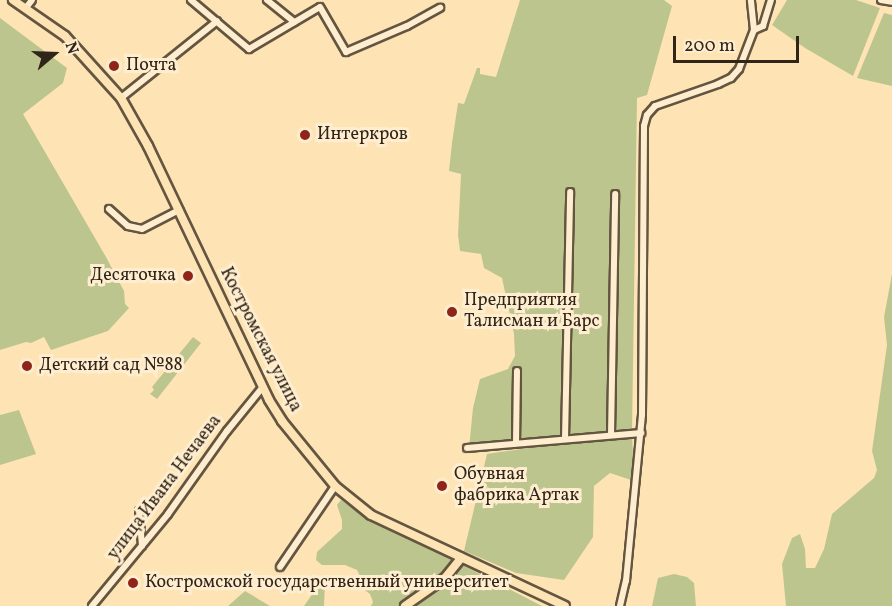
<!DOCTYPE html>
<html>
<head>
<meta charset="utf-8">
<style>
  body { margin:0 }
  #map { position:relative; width:892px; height:606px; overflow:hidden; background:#fee4b4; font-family:Vollkorn,serif }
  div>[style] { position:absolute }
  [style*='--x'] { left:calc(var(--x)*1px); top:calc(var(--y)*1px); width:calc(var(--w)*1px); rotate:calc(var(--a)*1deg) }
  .green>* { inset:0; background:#bdc58f }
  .roads { filter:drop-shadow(2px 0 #645540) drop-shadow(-2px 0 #645540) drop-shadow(0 2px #645540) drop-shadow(0 -2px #645540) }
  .minor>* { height:6px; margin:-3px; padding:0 3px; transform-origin:3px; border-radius:3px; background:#feedce }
  .major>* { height:8px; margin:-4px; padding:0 4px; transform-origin:4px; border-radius:4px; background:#fee4b4 }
  .dots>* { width:16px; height:16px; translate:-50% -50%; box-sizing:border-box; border:3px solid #feedce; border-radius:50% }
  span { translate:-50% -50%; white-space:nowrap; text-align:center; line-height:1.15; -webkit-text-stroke:6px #feedce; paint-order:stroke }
  .poi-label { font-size:18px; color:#31251a }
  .left { translate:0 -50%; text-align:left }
  .right { translate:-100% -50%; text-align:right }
  .street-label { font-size:18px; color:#31251a }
  .north { position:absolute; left:24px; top:24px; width:60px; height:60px; -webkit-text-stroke:4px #feedce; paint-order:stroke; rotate:71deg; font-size:16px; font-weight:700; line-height:24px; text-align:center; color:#31251a }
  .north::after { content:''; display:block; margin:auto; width:21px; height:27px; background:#31251a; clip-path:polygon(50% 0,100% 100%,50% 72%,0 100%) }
  .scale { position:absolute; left:673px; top:36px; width:126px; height:27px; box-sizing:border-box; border:3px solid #31251a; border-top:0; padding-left:8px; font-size:18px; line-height:21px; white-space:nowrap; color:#31251a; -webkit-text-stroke:4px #feedce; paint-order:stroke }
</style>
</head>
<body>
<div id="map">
  <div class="green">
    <div style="clip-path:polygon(520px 0,664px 0,672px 6px,647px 95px,637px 98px,632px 432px,634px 481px,610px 473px,594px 486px,593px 537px,564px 580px,516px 573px,464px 551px,487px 454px,616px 435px,469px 448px,473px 408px,480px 379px,508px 369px,515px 356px,514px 334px,502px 278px,484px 268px,481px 254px,460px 251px,458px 235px,461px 174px,449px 171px,452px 143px,458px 103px,464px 104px,477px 68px,480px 68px,480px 74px,496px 77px)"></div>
    <div style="clip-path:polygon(787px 0,856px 0,880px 8px,853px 76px,805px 48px,772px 25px)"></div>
    <div style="clip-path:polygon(884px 13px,892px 15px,892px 86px,857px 78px)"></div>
    <div style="clip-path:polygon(0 18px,67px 68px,63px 83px,23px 114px,106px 257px,124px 291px,125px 304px,129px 308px,108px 331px,51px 350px,44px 337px,31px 343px,26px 342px,0 350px)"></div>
    <div style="clip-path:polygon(892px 274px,892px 606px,786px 606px,782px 564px,792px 538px,800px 534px,805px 549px,806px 568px,815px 568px,824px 549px,832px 514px,874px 478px,877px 470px,872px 451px,887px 345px,884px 317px)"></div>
    <div style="clip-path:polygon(193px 337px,201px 343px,157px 399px,150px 394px,154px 390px,152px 387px)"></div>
    <div style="clip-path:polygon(19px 410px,36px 454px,0 465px,0 415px)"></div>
    <div style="clip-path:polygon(341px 500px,355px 510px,542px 606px,371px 606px,373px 602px,370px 594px,359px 586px,361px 578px,357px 570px,345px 565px,322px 565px,316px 560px,317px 552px,342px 529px,342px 520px,337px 505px)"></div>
    <div style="clip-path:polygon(674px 574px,687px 577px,694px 583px,696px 606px,652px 606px,658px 578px)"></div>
    <div style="clip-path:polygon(325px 583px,324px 606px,304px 606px,318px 586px)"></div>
    <div style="clip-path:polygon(245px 591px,270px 606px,228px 606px)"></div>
  </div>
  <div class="roads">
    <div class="minor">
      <div style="--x:191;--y:0;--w:76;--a:40.2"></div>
      <div style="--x:249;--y:49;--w:82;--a:-30.6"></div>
      <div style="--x:320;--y:7;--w:52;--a:60"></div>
      <div style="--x:346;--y:52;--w:66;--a:-23.1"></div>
      <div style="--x:407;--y:26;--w:38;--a:-29"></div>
      <div style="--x:267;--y:0;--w:35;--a:39"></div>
      <div style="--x:881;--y:0;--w:11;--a:10"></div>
      <div style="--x:25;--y:9;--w:11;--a:-52"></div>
      <div style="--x:754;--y:30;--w:10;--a:-24"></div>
      <div style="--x:763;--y:26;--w:27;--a:-73"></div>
      <div style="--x:121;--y:98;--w:123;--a:-38.7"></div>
      <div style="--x:109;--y:209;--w:25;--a:42"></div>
      <div style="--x:128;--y:226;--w:14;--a:12"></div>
      <div style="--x:142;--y:229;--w:42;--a:-27.2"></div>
      <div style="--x:611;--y:435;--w:241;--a:-89"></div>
      <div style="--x:565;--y:439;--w:247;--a:-88.8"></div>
      <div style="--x:516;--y:443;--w:72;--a:-89.2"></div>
      <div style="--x:467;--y:448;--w:175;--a:-4.9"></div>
      <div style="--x:139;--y:511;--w:35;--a:85"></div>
      <div style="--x:280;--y:567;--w:98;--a:-55.8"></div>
      <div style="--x:92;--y:606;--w:119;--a:-50.4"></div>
      <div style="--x:168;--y:514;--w:102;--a:-54.6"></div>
      <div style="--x:227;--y:431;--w:55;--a:-50.9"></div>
      <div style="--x:620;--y:606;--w:26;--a:-77"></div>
      <div style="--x:626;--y:581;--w:167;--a:-84.5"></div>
      <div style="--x:642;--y:415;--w:289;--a:-89.6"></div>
      <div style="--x:644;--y:126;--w:11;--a:-75"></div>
      <div style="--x:647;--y:115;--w:12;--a:-48"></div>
      <div style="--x:655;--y:106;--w:67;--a:-19.2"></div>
      <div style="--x:718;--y:84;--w:14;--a:-25"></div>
      <div style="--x:731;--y:78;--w:12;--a:-48"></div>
      <div style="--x:739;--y:69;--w:42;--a:-69"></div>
      <div style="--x:754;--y:30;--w:30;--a:-96"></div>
    </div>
    <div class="major">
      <div style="--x:13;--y:0;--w:63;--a:34.7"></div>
      <div style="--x:65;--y:36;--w:84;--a:47.9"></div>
      <div style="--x:121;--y:98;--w:55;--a:60.6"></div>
      <div style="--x:148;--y:146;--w:281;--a:64.5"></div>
      <div style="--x:269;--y:400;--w:25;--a:58"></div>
      <div style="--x:282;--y:421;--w:84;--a:50.8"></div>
      <div style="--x:335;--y:486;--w:46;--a:38.9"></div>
      <div style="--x:371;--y:515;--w:214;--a:25.1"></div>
      <div style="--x:405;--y:606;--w:49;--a:-35"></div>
      <div style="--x:445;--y:578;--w:26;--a:-51"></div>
    </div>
  </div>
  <div class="dots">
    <div style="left:114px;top:66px;background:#8f2418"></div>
    <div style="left:305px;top:135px;background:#8f2418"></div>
    <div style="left:188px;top:276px;background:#8f2418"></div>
    <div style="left:452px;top:312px;background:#8f2418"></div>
    <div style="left:27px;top:366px;background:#8f2418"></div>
    <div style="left:442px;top:486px;background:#8f2418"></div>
    <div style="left:133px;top:583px;background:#8f2418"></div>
  </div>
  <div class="poi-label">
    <span class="left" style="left:126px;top:66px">Почта</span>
    <span class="left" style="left:317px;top:135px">Интеркров</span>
    <span class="right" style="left:176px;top:276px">Десяточка</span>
    <span class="left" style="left:464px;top:312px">Предприятия<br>Талисман и Барс</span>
    <span class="left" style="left:39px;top:366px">Детский сад №88</span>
    <span class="left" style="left:454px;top:486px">Обувная<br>фабрика Артак</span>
    <span class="left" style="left:145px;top:583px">Костромской государственный университет</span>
  </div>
  <div class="street-label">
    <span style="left:260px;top:340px;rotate:63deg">Костромская улица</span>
    <span style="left:165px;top:488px;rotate:-53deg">улица Ивана Нечаева</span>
  </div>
  <div class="north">N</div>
  <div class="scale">200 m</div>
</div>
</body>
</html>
